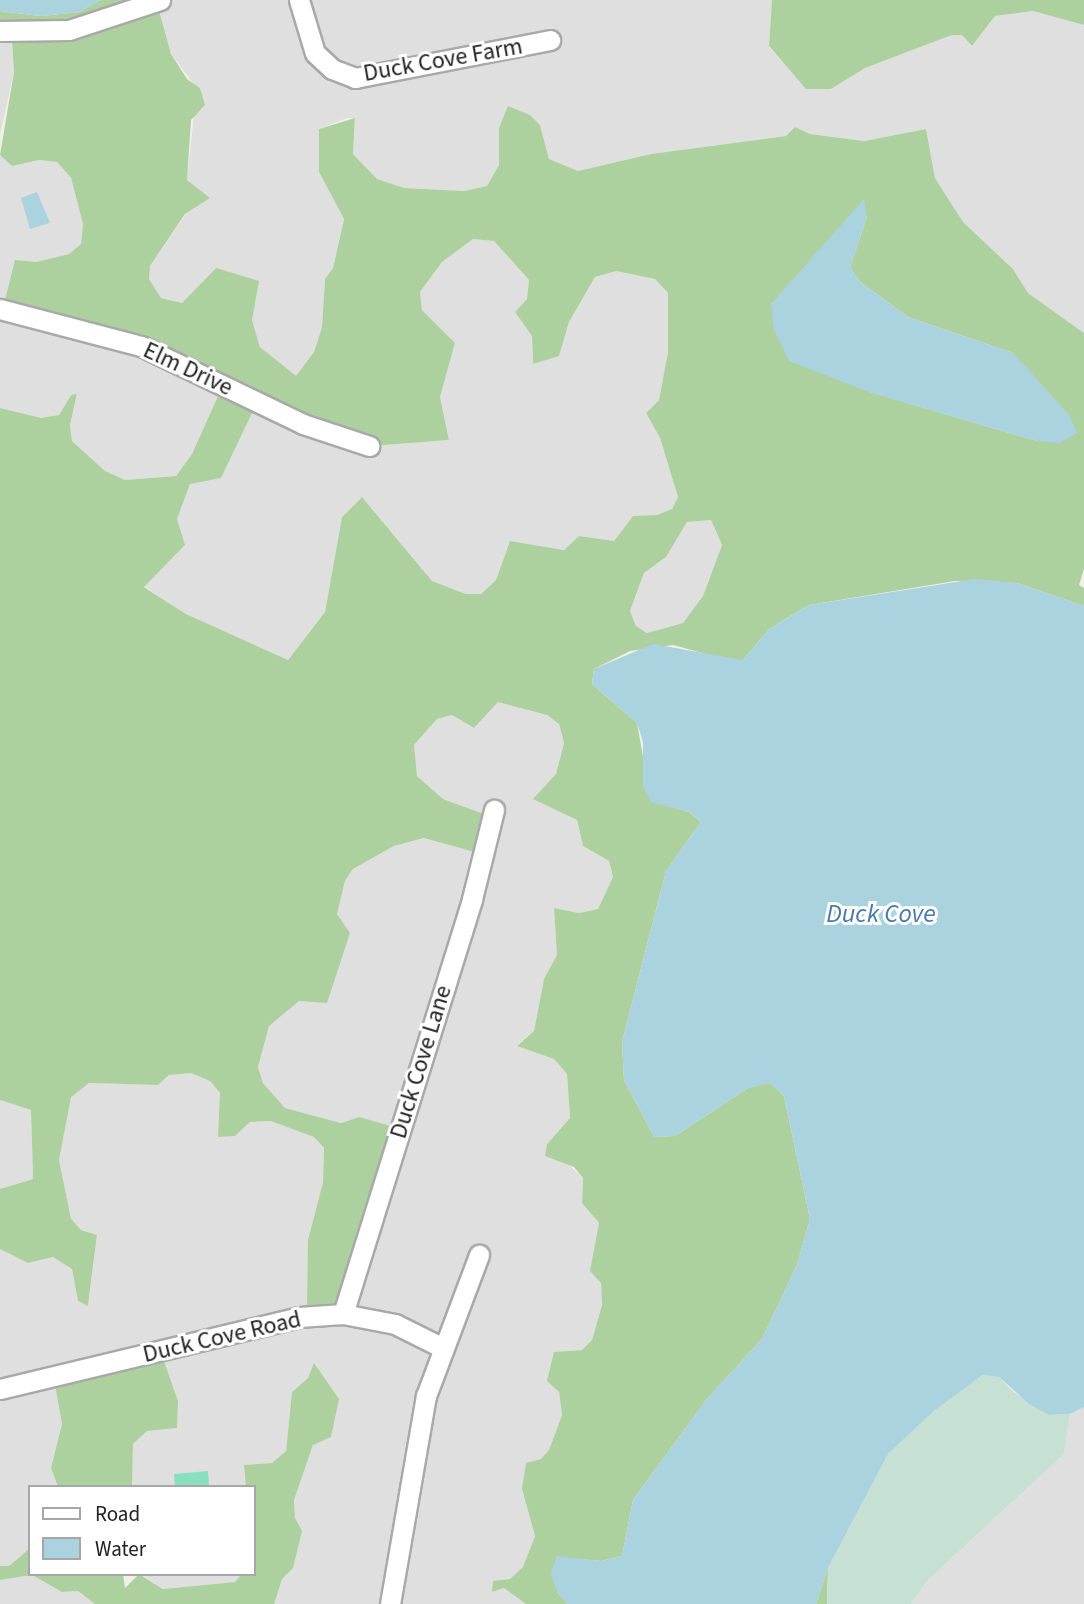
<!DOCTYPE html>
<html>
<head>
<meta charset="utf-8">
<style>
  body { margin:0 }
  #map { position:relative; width:1084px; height:1604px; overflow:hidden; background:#f2efe9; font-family:"Source Sans 3",sans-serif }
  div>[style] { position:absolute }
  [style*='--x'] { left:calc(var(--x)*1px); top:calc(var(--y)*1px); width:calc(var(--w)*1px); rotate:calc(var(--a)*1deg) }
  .residential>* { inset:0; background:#e0dfdf }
  .forest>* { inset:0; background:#add19e }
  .wetland>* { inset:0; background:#c6e0d4 }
  .pitch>* { inset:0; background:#88e0be }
  .water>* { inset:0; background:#aad3df }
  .roads { filter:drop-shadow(2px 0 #a9a9a9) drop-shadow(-2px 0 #a9a9a9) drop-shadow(0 2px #a9a9a9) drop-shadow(0 -2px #a9a9a9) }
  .minor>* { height:19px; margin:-9.5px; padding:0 9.5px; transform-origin:9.5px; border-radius:9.5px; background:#fff }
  span { translate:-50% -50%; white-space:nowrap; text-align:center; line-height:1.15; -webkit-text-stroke:6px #fff; paint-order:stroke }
  .street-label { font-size:24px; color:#222 }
  .water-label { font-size:26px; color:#4a7aab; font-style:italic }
  .legend { position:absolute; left:28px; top:1485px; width:228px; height:91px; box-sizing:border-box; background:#fff; border:2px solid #a7a7a7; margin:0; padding:9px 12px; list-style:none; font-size:21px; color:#222 }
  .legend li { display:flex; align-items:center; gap:14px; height:35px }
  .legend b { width:35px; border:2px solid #a7a7a7 }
</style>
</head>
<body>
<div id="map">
  <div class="residential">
    <div style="clip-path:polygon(160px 0,772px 0,769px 47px,806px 88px,831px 89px,865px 68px,952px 35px,962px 35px,972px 46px,995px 16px,1033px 11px,1084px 25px,1084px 333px,1028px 293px,1013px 269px,963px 222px,935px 178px,926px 129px,864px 141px,810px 134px,795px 127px,786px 136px,651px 154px,578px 171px,549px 159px,540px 125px,530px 115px,499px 128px,499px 165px,487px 186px,464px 191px,404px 188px,377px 180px,353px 154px,355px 118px,347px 118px,319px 129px,319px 172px,344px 218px,333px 268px,325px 279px,322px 327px,314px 352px,296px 377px,260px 347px,252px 320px,216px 268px,182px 303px,161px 298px,149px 279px,150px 266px,186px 214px,209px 198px,187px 180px,197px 88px,171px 54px,157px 2px)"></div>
    <div style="clip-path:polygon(0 31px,12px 42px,14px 72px,0 135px)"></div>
    <div style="clip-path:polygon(0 155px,12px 166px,39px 160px,57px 162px,71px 178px,83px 224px,81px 244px,69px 254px,36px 262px,141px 353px,218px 396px,192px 454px,176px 476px,125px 480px,105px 471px,72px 441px,70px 425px,77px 395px,71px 395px,59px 415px,41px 419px,0 408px)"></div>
    <div style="clip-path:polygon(473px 239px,494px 241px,529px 280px,527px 299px,515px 312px,532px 335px,533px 364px,559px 355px,569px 322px,595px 277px,616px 271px,655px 279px,668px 293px,668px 352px,659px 400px,646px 413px,660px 438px,678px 497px,672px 509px,657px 515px,633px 516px,614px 541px,579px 536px,564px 550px,510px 541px,496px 580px,481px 594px,466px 594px,432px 581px,362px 497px,342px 517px,325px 612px,288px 660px,186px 614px,144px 586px,185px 545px,177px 519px,190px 484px,221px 477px,253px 411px,359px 447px,449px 440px,440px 397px,455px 343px,422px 310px,420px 292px,442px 262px)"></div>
    <div style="clip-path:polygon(711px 520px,722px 545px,703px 596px,683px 623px,648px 633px,636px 626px,630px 611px,644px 573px,666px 557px,687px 522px)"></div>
    <div style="clip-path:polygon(498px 702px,547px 715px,559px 724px,564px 743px,556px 774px,537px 798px,577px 820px,583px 846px,609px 861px,613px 877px,598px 909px,579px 913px,554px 908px,557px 955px,544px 979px,534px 1031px,517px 1045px,554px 1059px,567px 1074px,570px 1118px,547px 1144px,583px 1178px,582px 1203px,599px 1223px,591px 1271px,601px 1283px,602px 1305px,592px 1340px,582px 1350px,554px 1352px,562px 1415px,549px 1450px,522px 1489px,535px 1536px,523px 1567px,504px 1588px,526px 1604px,274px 1604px,295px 1518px,294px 1500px,313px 1445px,322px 1440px,308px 1378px,292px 1392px,286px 1451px,272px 1463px,245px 1465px,246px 1487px,132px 1487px,133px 1444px,147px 1431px,177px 1428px,54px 1380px,62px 1424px,51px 1468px,58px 1487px,30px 1487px,30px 1548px,9px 1566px,0 1566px,0 1249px,28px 1263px,53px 1257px,72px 1269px,78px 1301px,88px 1306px,90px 1293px,97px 1235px,81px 1230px,71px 1220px,59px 1160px,70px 1097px,89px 1083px,158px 1085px,169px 1075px,191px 1073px,210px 1081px,220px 1093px,235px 1136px,250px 1122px,271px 1121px,315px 1137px,324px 1148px,323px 1182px,308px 1240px,359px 1117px,341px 1123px,285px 1108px,263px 1083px,258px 1067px,269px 1026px,299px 1000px,341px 923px,337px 914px,345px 881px,353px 869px,394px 846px,424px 838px,480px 854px,484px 814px,443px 799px,417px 776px,412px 759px,414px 745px,437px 719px,452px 715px,474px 728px)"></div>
    <div style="clip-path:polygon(0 1100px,31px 1110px,33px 1179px,0 1189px)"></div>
    <div style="clip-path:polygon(1084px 1407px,1084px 1604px,911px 1604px,927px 1581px,1064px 1454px,1070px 1414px)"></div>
    <div style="clip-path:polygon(141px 1574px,242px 1574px,236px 1582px,163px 1589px)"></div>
    <div style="clip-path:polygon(32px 1575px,62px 1592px,78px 1591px,96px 1604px,0 1604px,0 1580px)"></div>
  </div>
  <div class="forest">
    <div style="clip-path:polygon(evenodd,101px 0,160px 0,157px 3px,171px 54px,187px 79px,200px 88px,205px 105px,191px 120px,187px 180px,210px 198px,185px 214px,150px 266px,149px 279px,161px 298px,182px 303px,216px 268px,259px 281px,252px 320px,260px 347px,296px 376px,314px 352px,322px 327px,325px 279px,333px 268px,344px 219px,319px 172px,319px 129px,355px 118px,353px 154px,377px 179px,404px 188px,464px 191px,487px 186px,499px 165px,499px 128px,508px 106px,530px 115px,540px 125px,549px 159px,578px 171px,651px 154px,786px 136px,795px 127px,810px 134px,864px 141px,926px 129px,935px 178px,963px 222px,1013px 269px,1028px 293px,1084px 333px,1084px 569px,1079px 585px,1084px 588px,1084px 606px,1017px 583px,955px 581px,809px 605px,769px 629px,743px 660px,732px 661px,673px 645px,630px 651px,594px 669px,592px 684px,637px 723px,651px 801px,689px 812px,701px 822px,666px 871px,622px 1042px,624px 1080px,654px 1137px,675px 1136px,748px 1088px,769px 1082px,784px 1096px,810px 1219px,797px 1265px,762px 1339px,706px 1400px,633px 1500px,622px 1556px,601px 1561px,557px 1557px,557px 1592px,568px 1604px,526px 1604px,504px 1588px,492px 1592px,493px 1581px,510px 1579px,523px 1567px,535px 1536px,522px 1489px,526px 1463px,541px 1459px,549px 1450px,562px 1415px,559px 1392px,547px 1381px,554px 1352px,582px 1350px,592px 1340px,602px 1305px,601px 1283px,590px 1271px,599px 1223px,582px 1203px,583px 1178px,574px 1167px,545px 1156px,547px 1144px,570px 1118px,567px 1074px,554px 1059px,517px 1046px,534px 1031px,544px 979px,557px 955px,554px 908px,579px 913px,598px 909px,613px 877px,609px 861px,583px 846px,577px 820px,533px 799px,556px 774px,564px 743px,559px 724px,547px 715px,498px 702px,474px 728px,452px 715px,437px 719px,414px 745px,417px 776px,443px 799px,484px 814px,481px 854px,424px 838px,394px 846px,353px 869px,345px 881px,337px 914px,350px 933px,327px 1003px,299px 1001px,269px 1026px,258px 1067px,263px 1083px,285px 1108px,341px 1123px,359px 1117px,398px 1128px,344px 1308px,307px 1309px,308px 1240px,323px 1182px,324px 1148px,314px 1137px,271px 1121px,250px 1122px,235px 1136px,218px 1137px,220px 1093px,210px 1081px,191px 1073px,169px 1075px,158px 1085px,89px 1083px,71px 1097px,59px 1160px,71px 1219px,81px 1230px,97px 1235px,88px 1306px,78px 1301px,72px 1269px,53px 1257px,28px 1263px,0 1249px,0 1189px,33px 1179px,31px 1110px,0 1100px,0 408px,41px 418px,59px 415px,71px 395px,77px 394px,70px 425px,72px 441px,105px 471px,125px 480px,176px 476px,192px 454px,218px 396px,141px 353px,2px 312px,15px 260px,36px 262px,69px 254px,81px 244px,83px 224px,71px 178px,57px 162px,39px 160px,12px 166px,0 155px,14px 72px,12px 42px,0 31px,0 11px,41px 16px,79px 12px,101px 0,867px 217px,850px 267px,859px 281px,908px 317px,1013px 353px,1037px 441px,870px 392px,771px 304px,867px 217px,101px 0,473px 239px,494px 241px,529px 280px,527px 299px,515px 312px,532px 336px,533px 364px,559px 356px,569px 322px,595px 277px,616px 271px,655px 279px,668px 293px,668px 352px,659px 400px,646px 413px,660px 438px,678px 497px,672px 509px,657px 515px,633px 516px,614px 541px,579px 536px,564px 550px,510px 541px,496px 580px,481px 594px,466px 594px,432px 581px,362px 497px,342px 517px,325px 612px,288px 660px,186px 614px,144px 587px,185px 545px,177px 519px,190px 484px,221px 478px,253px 411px,359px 447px,449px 440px,440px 397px,455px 343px,422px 310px,420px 292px,442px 262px,473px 239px,101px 0,711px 520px,722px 545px,703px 596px,683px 623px,647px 633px,636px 626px,630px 611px,644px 573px,666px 557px,687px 522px,711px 520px)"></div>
    <div style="clip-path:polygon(772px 0,1084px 0,1084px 25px,1033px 11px,995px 16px,972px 46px,962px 35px,952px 35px,865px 68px,831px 89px,806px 89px,769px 46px)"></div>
    <div style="clip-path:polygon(160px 1350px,178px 1401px,177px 1428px,147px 1431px,133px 1444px,132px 1487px,58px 1487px,51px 1468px,62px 1424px,54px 1380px)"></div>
    <div style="clip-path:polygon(314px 1363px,339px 1399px,331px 1437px,313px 1445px,294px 1500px,295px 1518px,302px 1531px,293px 1568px,282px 1579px,274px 1604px,95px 1604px,78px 1591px,62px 1592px,32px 1575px,0 1580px,0 1566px,9px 1566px,30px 1548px,30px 1574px,123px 1574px,125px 1588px,139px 1574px,163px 1589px,235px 1582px,242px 1574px,254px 1574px,254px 1487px,246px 1487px,244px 1465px,272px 1463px,286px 1451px,292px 1392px,308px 1378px)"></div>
    <div style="clip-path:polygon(828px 1568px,827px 1604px,816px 1604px)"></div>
  </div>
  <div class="wetland">
    <div style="clip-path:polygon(983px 1375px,999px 1377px,1014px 1392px,1049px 1415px,1070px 1414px,1064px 1454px,927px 1581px,911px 1604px,827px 1604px,828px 1568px,888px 1454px,934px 1411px)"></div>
  </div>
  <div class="pitch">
    <div style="clip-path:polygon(208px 1471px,209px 1487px,175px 1487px,174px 1474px)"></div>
  </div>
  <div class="water">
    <div style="clip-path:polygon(0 0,101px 0,79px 12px,41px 16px,0 11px)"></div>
    <div style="clip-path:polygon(37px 192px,50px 223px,30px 229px,21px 198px)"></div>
    <div style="clip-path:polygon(864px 199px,867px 217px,850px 267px,859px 281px,908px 317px,1013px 353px,1069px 415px,1077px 433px,1060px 443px,1037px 441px,869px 392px,789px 361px,774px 330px,771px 304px)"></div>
    <div style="clip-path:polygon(975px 579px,1017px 583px,1084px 606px,1084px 1407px,1070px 1414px,1049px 1415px,1029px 1404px,999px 1377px,983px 1375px,934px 1411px,888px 1454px,828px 1568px,816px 1604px,568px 1604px,557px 1592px,551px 1573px,557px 1556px,601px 1561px,622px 1556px,633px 1500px,706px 1400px,762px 1339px,797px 1265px,810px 1219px,784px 1096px,770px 1083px,748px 1088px,675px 1136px,654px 1137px,624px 1080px,622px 1042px,666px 871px,701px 822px,689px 812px,651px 802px,643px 786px,643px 742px,637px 723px,592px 684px,594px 669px,653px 644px,743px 660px,769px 629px,809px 605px)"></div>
  </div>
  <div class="roads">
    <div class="minor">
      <div style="--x:299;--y:0;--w:55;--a:73.2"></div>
      <div style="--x:315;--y:53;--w:23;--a:43"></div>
      <div style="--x:332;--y:69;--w:25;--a:21"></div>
      <div style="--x:355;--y:78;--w:199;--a:-11"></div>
      <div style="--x:0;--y:31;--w:69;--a:-0.8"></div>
      <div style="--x:69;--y:30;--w:96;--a:-18.2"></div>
      <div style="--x:0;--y:309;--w:146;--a:14.7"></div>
      <div style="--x:141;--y:346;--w:180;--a:25.7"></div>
      <div style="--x:303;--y:424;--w:70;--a:18.4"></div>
      <div style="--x:343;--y:1314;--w:435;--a:-72.7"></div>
      <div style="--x:472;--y:899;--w:92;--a:-76.1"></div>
      <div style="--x:0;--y:1389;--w:308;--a:-13.5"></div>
      <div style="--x:299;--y:1317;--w:44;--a:-3.9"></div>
      <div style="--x:343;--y:1314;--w:53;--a:10.9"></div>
      <div style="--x:395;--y:1324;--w:51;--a:26.6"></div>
      <div style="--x:390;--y:1604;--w:211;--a:-80.2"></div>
      <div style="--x:426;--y:1396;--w:151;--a:-69.4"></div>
    </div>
  </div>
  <div class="street-label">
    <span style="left:443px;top:60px;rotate:-10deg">Duck Cove Farm</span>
    <span style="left:188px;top:369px;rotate:25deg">Elm Drive</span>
    <span style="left:421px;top:1062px;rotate:-73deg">Duck Cove Lane</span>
    <span style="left:222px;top:1337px;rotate:-13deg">Duck Cove Road</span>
  </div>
  <div class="water-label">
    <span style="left:881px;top:914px">Duck Cove</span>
  </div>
  <ul class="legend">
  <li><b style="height:9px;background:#fff"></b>Road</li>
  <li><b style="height:19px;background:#aad3df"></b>Water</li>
  </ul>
</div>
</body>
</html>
